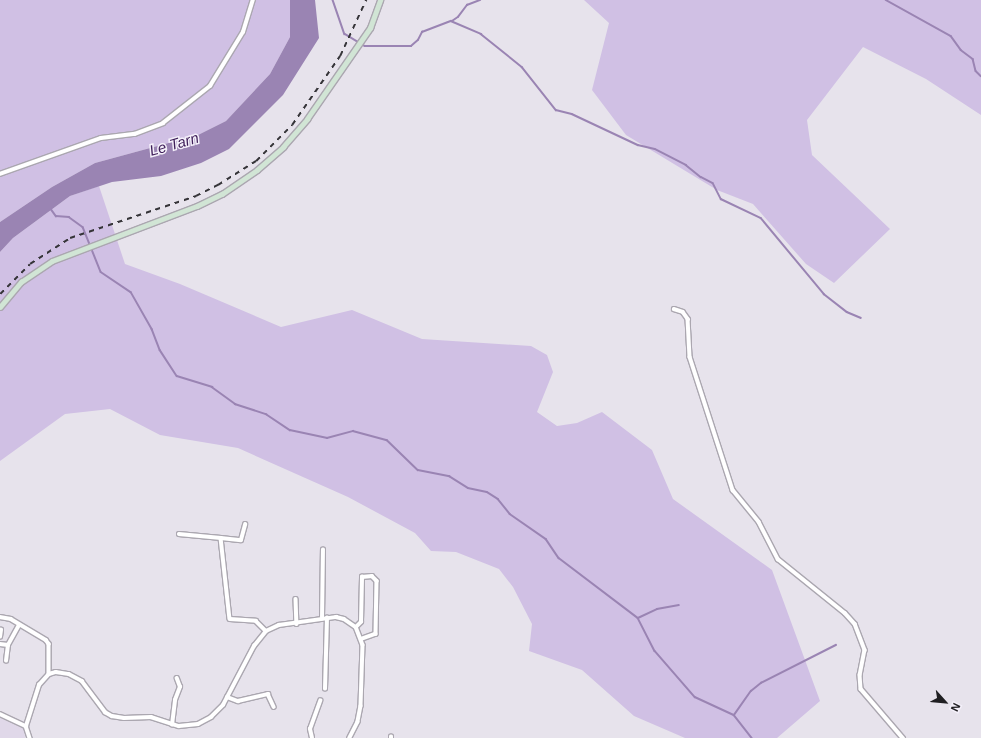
<!DOCTYPE html>
<html>
<head>
<meta charset="utf-8">
<style>
  body { margin:0 }
  #map { position:relative; width:981px; height:738px; overflow:hidden; background:#e7e3ec; font-family:Arial,sans-serif }
  div>[style] { position:absolute }
  [style*='--x'] { left:calc(var(--x)*1px); top:calc(var(--y)*1px); width:calc(var(--w)*1px); rotate:calc(var(--a)*1deg) }
  .built>* { inset:0; background:#e0d8e9 }
  .green>* { inset:0; background:#d0c0e4 }
  .water>* { inset:0; background:#9a84b3 }
  .stream>* { height:1.5px; margin:-0.75px; padding:0 0.75px; transform-origin:0.75px; border-radius:0.75px; background:#9a84b3 }
  .roads { filter:drop-shadow(1px 0 #aba7b0) drop-shadow(-1px 0 #aba7b0) drop-shadow(0 1px #aba7b0) drop-shadow(0 -1px #aba7b0) }
  .street>* { height:3.5px; margin:-1.75px; padding:0 1.75px; transform-origin:1.75px; border-radius:1.75px; background:#fff }
  .secondary>* { height:4.5px; margin:-2.25px; padding:0 2.25px; transform-origin:2.25px; border-radius:2.25px; background:#d1e5d5 }
  .rail>* { height:1.5px; margin-top:-0.75px; transform-origin:0; background:repeating-linear-gradient(90deg,#353438 0 5px,transparent 0 10px) }
  span { translate:-50% -50%; white-space:nowrap; text-align:center; line-height:1.15; -webkit-text-stroke:3px #f4f0fa; paint-order:stroke }
  .water-label { font-size:15px; color:#3e1e59; font-style:italic }
  .north { position:absolute; left:925px; top:682px; width:40px; height:40px; -webkit-text-stroke:3px #f4f0fa; paint-order:stroke; rotate:117deg; font-size:11px; font-weight:700; line-height:16px; text-align:center; color:#201f22 }
  .north::after { content:''; display:block; margin:auto; width:14px; height:18px; background:#201f22; clip-path:polygon(50% 0,100% 100%,50% 72%,0 100%) }
</style>
</head>
<body>
<div id="map">
  <div class="built">
    <div style="clip-path:polygon(0 718px,24px 728px,25px 738px,0 738px)"></div>
  </div>
  <div class="green">
    <div style="clip-path:polygon(0 0,290px 0,290px 37px,270px 74px,226px 121px,198px 135px,95px 163px,52px 187px,0 222px)"></div>
    <div style="clip-path:polygon(584px 0,981px 0,981px 115px,926px 79px,863px 47px,807px 120px,812px 155px,890px 229px,834px 283px,806px 264px,753px 204px,717px 190px,626px 135px,592px 90px,609px 23px)"></div>
    <div style="clip-path:polygon(99px 186px,125px 264px,180px 284px,281px 327px,352px 310px,422px 339px,531px 346px,547px 355px,553px 372px,537px 412px,557px 426px,577px 423px,602px 412px,652px 450px,673px 499px,772px 570px,820px 701px,777px 738px,685px 738px,634px 716px,582px 670px,529px 651px,532px 624px,513px 587px,499px 569px,456px 552px,431px 551px,415px 533px,348px 497px,238px 448px,160px 435px,110px 409px,65px 414px,0 461px,0 252px,13px 238px,70px 196px)"></div>
  </div>
  <div class="water">
    <div style="clip-path:polygon(290px 0,315px 0,319px 38px,283px 95px,229px 149px,201px 163px,161px 176px,112px 182px,70px 196px,13px 238px,0 252px,0 222px,52px 187px,95px 163px,198px 135px,226px 121px,270px 74px,290px 37px)"></div>
  </div>
  <div class="stream">
    <div style="--x:333;--y:0;--w:36;--a:71"></div>
    <div style="--x:345;--y:34;--w:23;--a:31"></div>
    <div style="--x:365;--y:46;--w:46;--a:0"></div>
    <div style="--x:411;--y:46;--w:9;--a:-41"></div>
    <div style="--x:418;--y:40;--w:9;--a:-63"></div>
    <div style="--x:422;--y:32;--w:31;--a:-21"></div>
    <div style="--x:451;--y:21;--w:33;--a:23"></div>
    <div style="--x:481;--y:34;--w:53;--a:38.8"></div>
    <div style="--x:522;--y:67;--w:55;--a:51.7"></div>
    <div style="--x:556;--y:110;--w:16;--a:14"></div>
    <div style="--x:572;--y:114;--w:73;--a:25.2"></div>
    <div style="--x:638;--y:145;--w:17;--a:13"></div>
    <div style="--x:655;--y:149;--w:35;--a:27"></div>
    <div style="--x:686;--y:165;--w:19;--a:39"></div>
    <div style="--x:701;--y:177;--w:13;--a:27"></div>
    <div style="--x:713;--y:183;--w:18;--a:63"></div>
    <div style="--x:721;--y:199;--w:44;--a:25.4"></div>
    <div style="--x:761;--y:218;--w:99;--a:50.3"></div>
    <div style="--x:824;--y:294;--w:29;--a:38"></div>
    <div style="--x:847;--y:312;--w:15;--a:23"></div>
    <div style="--x:886;--y:0;--w:74;--a:29"></div>
    <div style="--x:951;--y:36;--w:17;--a:54"></div>
    <div style="--x:961;--y:50;--w:15;--a:37"></div>
    <div style="--x:973;--y:59;--w:12;--a:76"></div>
    <div style="--x:976;--y:71;--w:7;--a:45"></div>
    <div style="--x:452;--y:21;--w:7;--a:-34"></div>
    <div style="--x:458;--y:17;--w:15;--a:-53"></div>
    <div style="--x:467;--y:5;--w:14;--a:-21"></div>
    <div style="--x:51;--y:209;--w:9;--a:54"></div>
    <div style="--x:56;--y:216;--w:13;--a:4"></div>
    <div style="--x:69;--y:217;--w:17;--a:36"></div>
    <div style="--x:83;--y:227;--w:48;--a:68.2"></div>
    <div style="--x:101;--y:272;--w:36;--a:34"></div>
    <div style="--x:131;--y:292;--w:43;--a:60.4"></div>
    <div style="--x:152;--y:329;--w:22;--a:69"></div>
    <div style="--x:160;--y:350;--w:31;--a:57"></div>
    <div style="--x:177;--y:376;--w:37;--a:17"></div>
    <div style="--x:212;--y:387;--w:29;--a:36"></div>
    <div style="--x:235;--y:404;--w:33;--a:18"></div>
    <div style="--x:266;--y:414;--w:29;--a:34"></div>
    <div style="--x:290;--y:430;--w:38;--a:12"></div>
    <div style="--x:327;--y:438;--w:27;--a:-15"></div>
    <div style="--x:353;--y:431;--w:35;--a:15"></div>
    <div style="--x:387;--y:440;--w:43;--a:44.1"></div>
    <div style="--x:418;--y:470;--w:32;--a:11"></div>
    <div style="--x:449;--y:476;--w:22;--a:32"></div>
    <div style="--x:468;--y:488;--w:19;--a:12"></div>
    <div style="--x:487;--y:492;--w:13;--a:32"></div>
    <div style="--x:498;--y:499;--w:19;--a:51"></div>
    <div style="--x:510;--y:514;--w:44;--a:34.8"></div>
    <div style="--x:546;--y:539;--w:23;--a:56"></div>
    <div style="--x:559;--y:558;--w:99;--a:37.2"></div>
    <div style="--x:638;--y:618;--w:37;--a:63"></div>
    <div style="--x:655;--y:651;--w:61;--a:49"></div>
    <div style="--x:695;--y:697;--w:43;--a:24.8"></div>
    <div style="--x:734;--y:715;--w:29;--a:52"></div>
    <div style="--x:638;--y:618;--w:21;--a:-25"></div>
    <div style="--x:657;--y:609;--w:22;--a:-10"></div>
    <div style="--x:734;--y:715;--w:29;--a:-55"></div>
    <div style="--x:751;--y:691;--w:13;--a:-39"></div>
    <div style="--x:761;--y:683;--w:84;--a:-26.9"></div>
  </div>
  <div class="roads">
    <div class="street">
      <div style="--x:0;--y:174;--w:107;--a:-19.6"></div>
      <div style="--x:101;--y:138;--w:34;--a:-7"></div>
      <div style="--x:135;--y:134;--w:30;--a:-21"></div>
      <div style="--x:163;--y:123;--w:60;--a:-38.2"></div>
      <div style="--x:210;--y:86;--w:63;--a:-58.6"></div>
      <div style="--x:243;--y:32;--w:34;--a:-73"></div>
      <div style="--x:674;--y:309;--w:9;--a:18"></div>
      <div style="--x:683;--y:312;--w:9;--a:54"></div>
      <div style="--x:688;--y:319;--w:38;--a:87"></div>
      <div style="--x:690;--y:357;--w:140;--a:72.1"></div>
      <div style="--x:733;--y:490;--w:41;--a:50.9"></div>
      <div style="--x:759;--y:522;--w:42;--a:62.8"></div>
      <div style="--x:778;--y:559;--w:86;--a:38.9"></div>
      <div style="--x:845;--y:613;--w:15;--a:48"></div>
      <div style="--x:855;--y:624;--w:28;--a:69"></div>
      <div style="--x:865;--y:650;--w:25;--a:101"></div>
      <div style="--x:860;--y:675;--w:14;--a:86"></div>
      <div style="--x:861;--y:689;--w:65;--a:49.4"></div>
      <div style="--x:179;--y:534;--w:42;--a:5.4"></div>
      <div style="--x:221;--y:538;--w:81;--a:83.7"></div>
      <div style="--x:230;--y:619;--w:26;--a:4"></div>
      <div style="--x:256;--y:621;--w:14;--a:45"></div>
      <div style="--x:221;--y:538;--w:20;--a:6"></div>
      <div style="--x:241;--y:540;--w:16;--a:-75"></div>
      <div style="--x:296;--y:599;--w:25;--a:88"></div>
      <div style="--x:0;--y:617;--w:11;--a:10"></div>
      <div style="--x:11;--y:619;--w:41;--a:31"></div>
      <div style="--x:46;--y:640;--w:5;--a:53"></div>
      <div style="--x:49;--y:644;--w:30;--a:90"></div>
      <div style="--x:322;--y:619;--w:69;--a:-89.2"></div>
      <div style="--x:356;--y:627;--w:7;--a:-45"></div>
      <div style="--x:361;--y:622;--w:45;--a:-88.7"></div>
      <div style="--x:362;--y:577;--w:10;--a:-6"></div>
      <div style="--x:372;--y:576;--w:7;--a:45"></div>
      <div style="--x:377;--y:581;--w:53;--a:91.1"></div>
      <div style="--x:376;--y:634;--w:15;--a:160"></div>
      <div style="--x:0;--y:637;--w:7;--a:-82"></div>
      <div style="--x:0;--y:644;--w:8;--a:7"></div>
      <div style="--x:6;--y:661;--w:16;--a:-83"></div>
      <div style="--x:8;--y:645;--w:23;--a:-61"></div>
      <div style="--x:325;--y:689;--w:71;--a:-88.4"></div>
      <div style="--x:227;--y:697;--w:12;--a:20"></div>
      <div style="--x:238;--y:701;--w:31;--a:-13"></div>
      <div style="--x:268;--y:694;--w:14;--a:65"></div>
      <div style="--x:0;--y:714;--w:29;--a:25"></div>
      <div style="--x:26;--y:726;--w:13;--a:72"></div>
      <div style="--x:172;--y:725;--w:25;--a:-83"></div>
      <div style="--x:175;--y:700;--w:14;--a:-69"></div>
      <div style="--x:180;--y:687;--w:9;--a:-111"></div>
      <div style="--x:26;--y:726;--w:43;--a:-72.4"></div>
      <div style="--x:39;--y:685;--w:15;--a:-48"></div>
      <div style="--x:49;--y:674;--w:7;--a:-16"></div>
      <div style="--x:56;--y:672;--w:13;--a:9"></div>
      <div style="--x:69;--y:674;--w:15;--a:28"></div>
      <div style="--x:82;--y:681;--w:39;--a:53"></div>
      <div style="--x:105;--y:712;--w:8;--a:30"></div>
      <div style="--x:112;--y:716;--w:12;--a:9"></div>
      <div style="--x:124;--y:718;--w:27;--a:-2"></div>
      <div style="--x:151;--y:717;--w:29;--a:18"></div>
      <div style="--x:179;--y:726;--w:19;--a:-6"></div>
      <div style="--x:198;--y:724;--w:15;--a:-28"></div>
      <div style="--x:211;--y:717;--w:17;--a:-45"></div>
      <div style="--x:223;--y:705;--w:67;--a:-62.3"></div>
      <div style="--x:254;--y:646;--w:19;--a:-51"></div>
      <div style="--x:266;--y:631;--w:14;--a:-25"></div>
      <div style="--x:279;--y:625;--w:58;--a:-8"></div>
      <div style="--x:336;--y:617;--w:8;--a:14"></div>
      <div style="--x:344;--y:619;--w:14;--a:34"></div>
      <div style="--x:356;--y:627;--w:19;--a:69"></div>
      <div style="--x:363;--y:645;--w:61;--a:91.9"></div>
      <div style="--x:361;--y:706;--w:16;--a:101"></div>
      <div style="--x:358;--y:722;--w:18;--a:117"></div>
      <div style="--x:312;--y:738;--w:9;--a:-103"></div>
      <div style="--x:310;--y:729;--w:30;--a:-70"></div>
      <div style="--x:391;--y:738;--w:1;--a:-90"></div>
    </div>
    <div class="secondary">
      <div style="--x:0;--y:307;--w:33;--a:-50"></div>
      <div style="--x:21;--y:282;--w:37;--a:-34"></div>
      <div style="--x:52;--y:261;--w:155;--a:-20.8"></div>
      <div style="--x:197;--y:206;--w:28;--a:-26"></div>
      <div style="--x:222;--y:194;--w:42;--a:-34.4"></div>
      <div style="--x:257;--y:170;--w:35;--a:-41"></div>
      <div style="--x:283;--y:147;--w:37;--a:-49"></div>
      <div style="--x:307;--y:119;--w:111;--a:-55.3"></div>
      <div style="--x:370;--y:28;--w:30;--a:-70"></div>
    </div>
  </div>
  <div class="rail">
    <div style="--x:0;--y:294;--w:42;--a:-45"></div>
    <div style="--x:30;--y:264;--w:48;--a:-33"></div>
    <div style="--x:70;--y:238;--w:133;--a:-18.4"></div>
    <div style="--x:196;--y:196;--w:25;--a:-27"></div>
    <div style="--x:218;--y:185;--w:45;--a:-32.3"></div>
    <div style="--x:256;--y:161;--w:51;--a:-45"></div>
    <div style="--x:292;--y:125;--w:84;--a:-55.2"></div>
    <div style="--x:340;--y:56;--w:62;--a:-65.1"></div>
  </div>
  <div class="water-label">
    <span style="left:174px;top:144px;rotate:-16deg">Le Tarn</span>
  </div>
  <div class="north">N</div>
</div>
</body>
</html>
